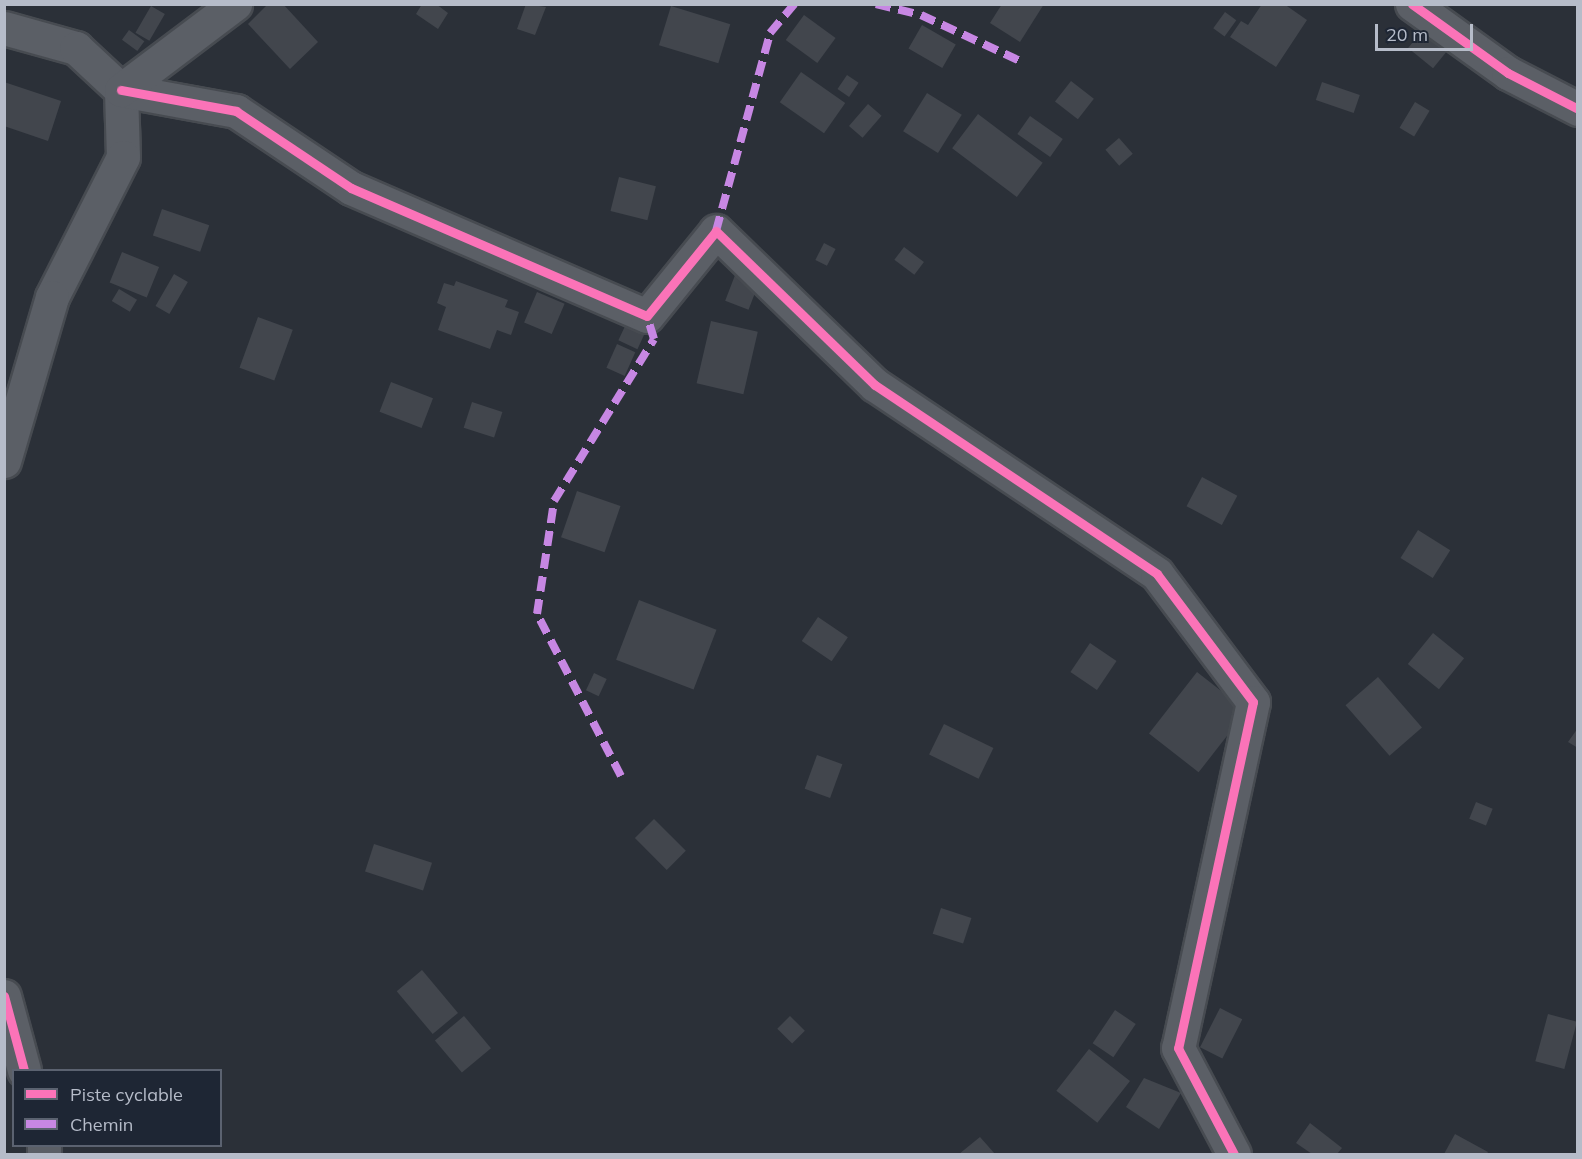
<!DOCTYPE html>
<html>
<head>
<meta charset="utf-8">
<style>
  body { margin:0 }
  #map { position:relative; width:1582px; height:1159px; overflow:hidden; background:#2b3038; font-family:Mulish,sans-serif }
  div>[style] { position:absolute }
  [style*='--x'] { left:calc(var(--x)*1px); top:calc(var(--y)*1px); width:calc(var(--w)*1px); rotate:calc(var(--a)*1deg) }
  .building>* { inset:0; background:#42464d; transform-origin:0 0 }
  .roads { filter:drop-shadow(2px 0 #474b51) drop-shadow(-2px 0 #474b51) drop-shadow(0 2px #474b51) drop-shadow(0 -2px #474b51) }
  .street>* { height:33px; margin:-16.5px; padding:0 16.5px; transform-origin:16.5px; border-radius:16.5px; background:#5b5f66 }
  .quiet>* { height:8px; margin-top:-4px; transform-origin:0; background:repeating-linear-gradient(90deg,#c787e3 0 15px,transparent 0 23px) }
  .cycleway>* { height:9px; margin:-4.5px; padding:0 4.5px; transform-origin:4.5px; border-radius:4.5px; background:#fb73b8 }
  span { translate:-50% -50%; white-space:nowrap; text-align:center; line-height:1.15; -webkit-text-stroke:5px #1e2634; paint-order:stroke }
  .frame { position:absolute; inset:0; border:6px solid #b6bcc9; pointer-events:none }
  .legend { position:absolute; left:12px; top:1069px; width:210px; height:78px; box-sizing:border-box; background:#1e2634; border:2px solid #5b6270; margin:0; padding:8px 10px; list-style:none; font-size:18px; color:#b6bcc9 }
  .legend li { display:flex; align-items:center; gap:12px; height:30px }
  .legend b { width:30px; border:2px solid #5b6270 }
  .scale { position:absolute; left:1375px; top:24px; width:98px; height:27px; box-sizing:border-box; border:3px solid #b6bcc9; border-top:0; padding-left:8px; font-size:18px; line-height:21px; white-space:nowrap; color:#b6bcc9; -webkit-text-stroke:4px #1e2634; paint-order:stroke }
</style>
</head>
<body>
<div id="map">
  <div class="building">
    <div style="clip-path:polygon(268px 4px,283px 4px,318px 42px,290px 69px,248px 24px)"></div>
    <div style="clip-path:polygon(422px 4px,436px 4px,448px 13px,438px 29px,416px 14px)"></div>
    <div style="clip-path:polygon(526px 4px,546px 7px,535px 35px,517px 29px)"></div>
    <div style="clip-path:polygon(1002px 4px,1044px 4px,1020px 42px,990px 23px)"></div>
    <div style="clip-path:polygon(1262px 4px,1284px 4px,1307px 20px,1276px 67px,1230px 37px,1241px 21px,1248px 25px)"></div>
    <div style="left:151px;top:6px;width:16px;height:31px;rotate:30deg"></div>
    <div style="left:671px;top:6px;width:62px;height:41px;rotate:17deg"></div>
    <div style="left:1225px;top:12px;width:14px;height:20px;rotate:36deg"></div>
    <div style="left:804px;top:15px;width:39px;height:31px;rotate:36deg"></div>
    <div style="left:922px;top:25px;width:39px;height:27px;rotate:30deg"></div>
    <div style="left:129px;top:30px;width:19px;height:12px;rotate:36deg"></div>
    <div style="left:1422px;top:31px;width:32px;height:22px;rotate:39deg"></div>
    <div style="left:801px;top:72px;width:54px;height:37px;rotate:35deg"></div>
    <div style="left:847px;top:75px;width:14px;height:17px;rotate:34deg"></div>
    <div style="left:1071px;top:81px;width:29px;height:26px;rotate:38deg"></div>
    <div style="clip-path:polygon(4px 82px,61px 101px,48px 141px,4px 126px)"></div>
    <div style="left:1322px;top:82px;width:40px;height:19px;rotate:19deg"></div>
    <div style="left:927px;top:93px;width:41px;height:45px;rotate:32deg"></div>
    <div style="left:1415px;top:102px;width:17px;height:30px;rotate:31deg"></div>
    <div style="left:868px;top:104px;width:18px;height:29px;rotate:41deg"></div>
    <div style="left:978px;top:114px;width:81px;height:43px;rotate:37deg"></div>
    <div style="left:1030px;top:116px;width:40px;height:22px;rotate:35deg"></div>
    <div style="left:1119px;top:138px;width:21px;height:18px;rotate:49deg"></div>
    <div style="left:619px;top:177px;width:38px;height:35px;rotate:14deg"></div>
    <div style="left:162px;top:209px;width:50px;height:28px;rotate:19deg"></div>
    <div style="left:824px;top:243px;width:13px;height:19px;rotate:27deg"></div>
    <div style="left:904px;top:247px;width:25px;height:16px;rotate:37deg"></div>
    <div style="left:122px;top:252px;width:40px;height:33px;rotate:22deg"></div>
    <div style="left:737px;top:270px;width:25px;height:33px;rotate:21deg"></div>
    <div style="left:174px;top:274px;width:16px;height:37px;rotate:30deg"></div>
    <div style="clip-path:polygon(456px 281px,508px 300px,505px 307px,519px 312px,511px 335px,497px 330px,490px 349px,438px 330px,446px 307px,437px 303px,444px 283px,454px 286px)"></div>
    <div style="left:119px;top:289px;width:21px;height:14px;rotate:31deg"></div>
    <div style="left:537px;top:292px;width:30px;height:33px;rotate:23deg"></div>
    <div style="left:258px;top:317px;width:37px;height:54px;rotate:20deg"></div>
    <div style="left:711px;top:321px;width:48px;height:64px;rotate:13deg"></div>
    <div style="left:626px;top:324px;width:21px;height:18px;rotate:25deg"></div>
    <div style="left:617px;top:344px;width:20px;height:26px;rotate:24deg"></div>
    <div style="left:391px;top:382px;width:45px;height:32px;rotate:21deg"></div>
    <div style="left:472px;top:402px;width:32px;height:27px;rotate:18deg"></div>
    <div style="left:1202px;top:477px;width:40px;height:33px;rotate:28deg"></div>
    <div style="left:577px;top:491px;width:46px;height:49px;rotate:19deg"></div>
    <div style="left:1418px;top:530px;width:38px;height:33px;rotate:32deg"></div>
    <div style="left:639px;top:600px;width:83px;height:64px;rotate:21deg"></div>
    <div style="left:818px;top:617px;width:36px;height:29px;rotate:34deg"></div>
    <div style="left:1433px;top:633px;width:40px;height:40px;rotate:39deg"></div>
    <div style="left:1090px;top:643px;width:32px;height:35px;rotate:34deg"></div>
    <div style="left:1197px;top:672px;width:63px;height:78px;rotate:38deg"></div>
    <div style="left:594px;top:673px;width:14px;height:19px;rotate:25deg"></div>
    <div style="left:1378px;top:677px;width:67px;height:43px;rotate:49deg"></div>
    <div style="left:944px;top:724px;width:55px;height:34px;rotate:26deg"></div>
    <div style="clip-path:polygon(1578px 728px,1578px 748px,1568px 742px)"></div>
    <div style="left:817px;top:755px;width:27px;height:36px;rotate:20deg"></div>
    <div style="left:1476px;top:802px;width:18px;height:18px;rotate:22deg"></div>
    <div style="left:654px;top:819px;width:45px;height:27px;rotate:45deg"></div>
    <div style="left:374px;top:844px;width:61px;height:29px;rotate:18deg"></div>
    <div style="left:941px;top:908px;width:32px;height:27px;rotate:18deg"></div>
    <div style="left:422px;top:970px;width:56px;height:33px;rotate:50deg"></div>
    <div style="left:1220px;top:1008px;width:25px;height:44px;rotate:27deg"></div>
    <div style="left:1115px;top:1010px;width:25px;height:40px;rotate:34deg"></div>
    <div style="left:1548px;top:1014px;width:30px;height:49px;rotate:15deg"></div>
    <div style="left:464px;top:1016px;width:42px;height:38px;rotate:50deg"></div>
    <div style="left:790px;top:1016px;width:21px;height:18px;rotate:45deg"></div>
    <div style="left:1089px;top:1049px;width:52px;height:53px;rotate:38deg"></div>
    <div style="clip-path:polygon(1144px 1078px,1181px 1093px,1159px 1129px,1126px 1107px)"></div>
    <div style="clip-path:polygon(1310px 1123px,1342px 1148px,1337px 1154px,1312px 1154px,1296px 1143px)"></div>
    <div style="clip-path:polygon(1455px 1134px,1488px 1152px,1487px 1154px,1444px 1154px)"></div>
    <div style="clip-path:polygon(980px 1137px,995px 1154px,959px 1154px)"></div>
  </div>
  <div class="roads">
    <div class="street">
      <div style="--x:1412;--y:4;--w:118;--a:35.7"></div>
      <div style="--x:1508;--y:73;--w:79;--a:27.2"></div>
      <div style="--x:4;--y:28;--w:75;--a:15.5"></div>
      <div style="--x:76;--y:48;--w:62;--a:43"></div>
      <div style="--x:121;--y:90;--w:67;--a:88.3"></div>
      <div style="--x:123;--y:157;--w:157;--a:116.9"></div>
      <div style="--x:52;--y:297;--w:171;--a:106.3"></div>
      <div style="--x:121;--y:90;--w:117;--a:10.3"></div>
      <div style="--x:236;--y:111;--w:138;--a:33.8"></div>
      <div style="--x:351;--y:188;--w:322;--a:23.4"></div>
      <div style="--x:647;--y:316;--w:109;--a:-50.9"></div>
      <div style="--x:716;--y:231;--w:221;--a:44.1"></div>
      <div style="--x:875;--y:385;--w:339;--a:33.8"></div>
      <div style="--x:1157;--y:574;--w:160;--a:53.1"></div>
      <div style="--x:1253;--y:702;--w:354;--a:102.2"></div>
      <div style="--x:1178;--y:1048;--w:120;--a:62.2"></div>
      <div style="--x:121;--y:90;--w:143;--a:-37"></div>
      <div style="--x:4;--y:996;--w:77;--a:74.9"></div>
      <div style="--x:44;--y:1146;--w:8;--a:90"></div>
    </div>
  </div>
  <div class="quiet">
    <div style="--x:876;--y:4;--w:46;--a:13.7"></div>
    <div style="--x:921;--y:15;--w:109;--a:24.9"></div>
    <div style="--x:716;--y:231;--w:205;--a:-74.7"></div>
    <div style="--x:770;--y:33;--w:38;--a:-50"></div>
    <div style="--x:621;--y:776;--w:182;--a:-117.4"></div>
    <div style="--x:537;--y:614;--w:114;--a:-81.4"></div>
    <div style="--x:554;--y:501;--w:190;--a:-58.3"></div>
    <div style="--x:654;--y:339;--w:24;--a:-107"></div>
  </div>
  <div class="cycleway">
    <div style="--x:1412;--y:4;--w:118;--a:35.7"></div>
    <div style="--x:1508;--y:73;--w:79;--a:27.2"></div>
    <div style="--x:121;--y:90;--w:117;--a:10.3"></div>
    <div style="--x:236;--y:111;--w:138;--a:33.8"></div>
    <div style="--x:351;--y:188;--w:322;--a:23.4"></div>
    <div style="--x:647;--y:316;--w:109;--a:-50.9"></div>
    <div style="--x:716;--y:231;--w:221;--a:44.1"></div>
    <div style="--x:875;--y:385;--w:339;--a:33.8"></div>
    <div style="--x:1157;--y:574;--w:160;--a:53.1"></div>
    <div style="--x:1253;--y:702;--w:354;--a:102.2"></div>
    <div style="--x:1178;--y:1048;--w:120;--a:62.2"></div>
    <div style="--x:4;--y:996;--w:77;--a:74.9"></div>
  </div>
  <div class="frame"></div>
  <ul class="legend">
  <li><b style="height:8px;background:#fb73b8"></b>Piste cyclable</li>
  <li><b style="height:8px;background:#c787e3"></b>Chemin</li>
  </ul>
  <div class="scale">20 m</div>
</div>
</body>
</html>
